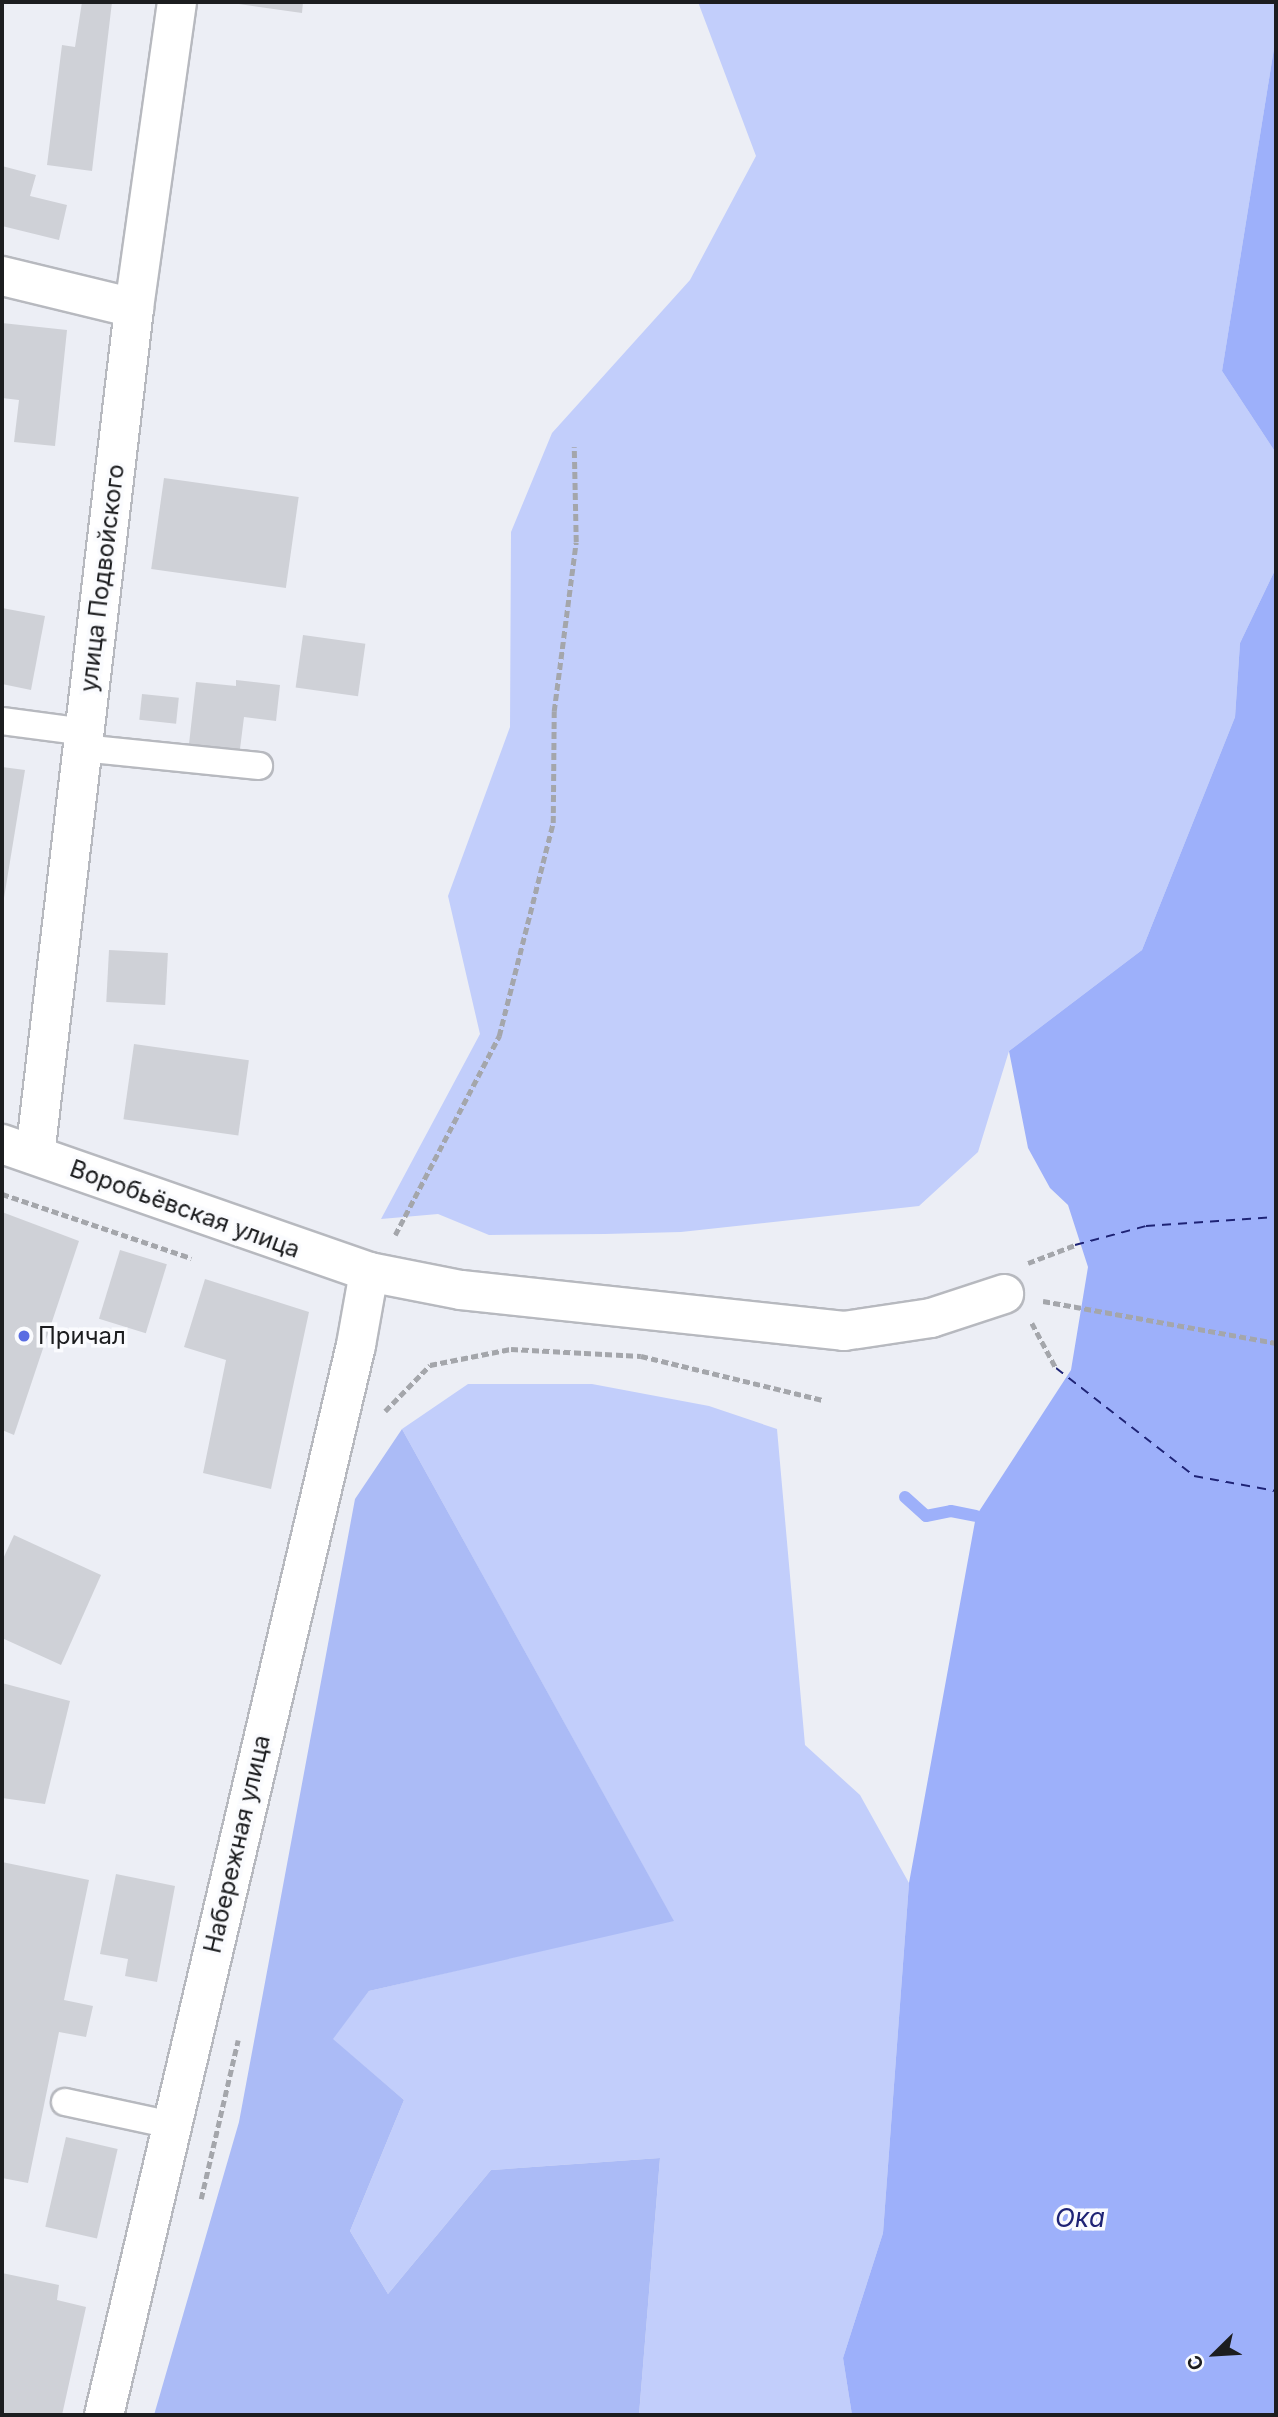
<!DOCTYPE html>
<html>
<head>
<meta charset="utf-8">
<style>
  body { margin:0 }
  #map { position:relative; width:1278px; height:2417px; overflow:hidden; background:#eceef5; font-family:Inter,sans-serif }
  div>[style] { position:absolute }
  [style*='--x'] { left:calc(var(--x)*1px); top:calc(var(--y)*1px); width:calc(var(--w)*1px); rotate:calc(var(--a)*1deg) }
  .green>* { inset:0; background:#c2cefb }
  .forest>* { inset:0; background:#abbbf6 }
  .water>* { inset:0; background:#9db0fa }
  .stream>* { height:12px; margin:-6px; padding:0 6px; transform-origin:6px; border-radius:6px; background:#9db0fa }
  .ferry>* { height:2px; margin-top:-1px; transform-origin:0; background:repeating-linear-gradient(90deg,#1e2375 0 9px,transparent 0 16px) }
  .building>* { inset:0; background:#cfd1d7; transform-origin:0 0 }
  .path>* { height:4.5px; margin-top:-2.25px; transform-origin:0; background:repeating-linear-gradient(90deg,#a4a6ab 0 7px,transparent 0 10.5px) }
  .roads { filter:drop-shadow(2px 0 #b7b9bf) drop-shadow(-2px 0 #b7b9bf) drop-shadow(0 2px #b7b9bf) drop-shadow(0 -2px #b7b9bf) }
  .lane>* { height:26px; margin:-13px; padding:0 13px; transform-origin:13px; border-radius:13px; background:#fff }
  .street>* { height:38px; margin:-19px; padding:0 19px; transform-origin:19px; border-radius:19px; background:#fff }
  .secondary>* { height:38px; margin:-19px; padding:0 19px; transform-origin:19px; border-radius:19px; background:#fff }
  .dots>* { width:19px; height:19px; translate:-50% -50%; box-sizing:border-box; border:4px solid #fafbfe; border-radius:50% }
  span { translate:-50% -50%; white-space:nowrap; text-align:center; line-height:1.15; -webkit-text-stroke:7px #fafbfe; paint-order:stroke }
  .street-label { font-size:24px; color:#1c1d1f }
  .poi-label { font-size:24px; color:#1c1d1f }
  .left { translate:0 -50%; text-align:left }
  .water-label { font-size:26px; color:#1e2375; font-style:italic }
  .frame { position:absolute; inset:0; border:4px solid #1c1d1f; pointer-events:none }
  .north { position:absolute; left:1180px; top:2319px; width:70px; height:70px; -webkit-text-stroke:5px #fafbfe; paint-order:stroke; rotate:246deg; font-size:19px; font-weight:700; line-height:28px; text-align:center; color:#1c1d1f }
  .north::after { content:''; display:block; margin:auto; width:24px; height:32px; background:#1c1d1f; clip-path:polygon(50% 0,100% 100%,50% 72%,0 100%) }
</style>
</head>
<body>
<div id="map">
  <div class="green">
    <div style="clip-path:polygon(698px 2px,1276px 2px,1276px 36px,1222px 371px,1276px 453px,1276px 568px,1240px 643px,1235px 717px,1142px 950px,1009px 1051px,978px 1152px,919px 1206px,681px 1232px,605px 1234px,489px 1235px,438px 1214px,381px 1219px,480px 1034px,448px 896px,510px 727px,511px 532px,552px 433px,690px 280px,756px 156px)"></div>
    <div style="clip-path:polygon(468px 1384px,592px 1384px,709px 1406px,777px 1429px,805px 1745px,860px 1795px,909px 1883px,883px 2233px,843px 2358px,852px 2415px,639px 2415px,660px 2158px,491px 2170px,388px 2294px,350px 2231px,404px 2100px,332px 2039px,369px 1991px,673px 1920px,402px 1429px)"></div>
  </div>
  <div class="forest">
    <div style="clip-path:polygon(402px 1429px,674px 1921px,369px 1991px,333px 2039px,404px 2100px,350px 2231px,388px 2294px,491px 2170px,660px 2158px,639px 2415px,154px 2415px,239px 2122px,355px 1499px)"></div>
  </div>
  <div class="water">
    <div style="clip-path:polygon(1276px 36px,1276px 453px,1222px 371px)"></div>
    <div style="clip-path:polygon(1276px 568px,1276px 2415px,852px 2415px,843px 2358px,883px 2233px,909px 1883px,976px 1516px,1071px 1370px,1088px 1267px,1068px 1205px,1050px 1188px,1028px 1148px,1009px 1051px,1142px 950px,1235px 717px,1240px 643px)"></div>
  </div>
  <div class="stream">
    <div style="--x:905;--y:1497;--w:28;--a:42"></div>
    <div style="--x:926;--y:1516;--w:25;--a:-11"></div>
    <div style="--x:951;--y:1511;--w:25;--a:11"></div>
  </div>
  <div class="ferry">
    <div style="--x:1075;--y:1245;--w:73;--a:-15"></div>
    <div style="--x:1146;--y:1226;--w:130;--a:-4"></div>
    <div style="--x:1056;--y:1368;--w:175;--a:38"></div>
    <div style="--x:1194;--y:1476;--w:83;--a:10.4"></div>
  </div>
  <div class="building">
    <div style="clip-path:polygon(82px 2px,112px 2px,92px 171px,47px 165px,62px 45px,75px 47px)"></div>
    <div style="clip-path:polygon(225px 2px,303px 2px,302px 13px)"></div>
    <div style="clip-path:polygon(2px 166px,36px 175px,30px 196px,67px 205px,59px 240px,2px 226px)"></div>
    <div style="clip-path:polygon(2px 323px,67px 330px,55px 446px,14px 442px,19px 400px,2px 398px)"></div>
    <div style="left:164px;top:478px;width:136px;height:92px;rotate:8deg"></div>
    <div style="clip-path:polygon(2px 608px,45px 616px,31px 690px,2px 684px)"></div>
    <div style="left:303px;top:635px;width:63px;height:53px;rotate:8deg"></div>
    <div style="clip-path:polygon(236px 680px,280px 685px,276px 721px,244px 717px,240px 749px,189px 744px,196px 682px,236px 686px)"></div>
    <div style="left:142px;top:694px;width:37px;height:26px;rotate:6deg"></div>
    <div style="clip-path:polygon(2px 767px,25px 770px,3px 904px,2px 904px)"></div>
    <div style="left:109px;top:950px;width:59px;height:52px;rotate:3deg"></div>
    <div style="left:134px;top:1044px;width:116px;height:76px;rotate:8deg"></div>
    <div style="clip-path:polygon(2px 1212px,79px 1241px,14px 1435px,2px 1430px)"></div>
    <div style="left:120px;top:1250px;width:49px;height:72px;rotate:17deg"></div>
    <div style="clip-path:polygon(205px 1279px,309px 1312px,271px 1489px,203px 1473px,226px 1360px,184px 1347px)"></div>
    <div style="clip-path:polygon(14px 1535px,101px 1575px,61px 1665px,2px 1638px,2px 1561px)"></div>
    <div style="clip-path:polygon(2px 1683px,70px 1701px,45px 1804px,2px 1798px)"></div>
    <div style="clip-path:polygon(2px 1862px,89px 1880px,64px 2000px,93px 2006px,86px 2037px,59px 2032px,28px 2183px,2px 2178px)"></div>
    <div style="clip-path:polygon(116px 1874px,175px 1886px,157px 1982px,125px 1976px,128px 1959px,100px 1954px)"></div>
    <div style="left:66px;top:2137px;width:53px;height:92px;rotate:13deg"></div>
    <div style="clip-path:polygon(2px 2273px,59px 2285px,57px 2300px,86px 2307px,62px 2415px,2px 2415px)"></div>
  </div>
  <div class="path">
    <div style="--x:2;--y:1194;--w:200;--a:18.7"></div>
    <div style="--x:395;--y:1235;--w:225;--a:-62.4"></div>
    <div style="--x:499;--y:1036;--w:220;--a:-75.8"></div>
    <div style="--x:553;--y:823;--w:112;--a:-89.5"></div>
    <div style="--x:554;--y:711;--w:170;--a:-82.6"></div>
    <div style="--x:576;--y:542;--w:95;--a:-91.2"></div>
    <div style="--x:1028;--y:1263;--w:50;--a:-21"></div>
    <div style="--x:1043;--y:1301;--w:237;--a:10.2"></div>
    <div style="--x:1032;--y:1323;--w:51;--a:61.9"></div>
    <div style="--x:385;--y:1411;--w:64;--a:-45.6"></div>
    <div style="--x:430;--y:1365;--w:83;--a:-11.2"></div>
    <div style="--x:511;--y:1349;--w:130;--a:3.1"></div>
    <div style="--x:641;--y:1356;--w:187;--a:13.6"></div>
    <div style="--x:201;--y:2199;--w:163;--a:-76.9"></div>
  </div>
  <div class="roads">
    <div class="lane">
      <div style="--x:2;--y:721;--w:83;--a:7.6"></div>
      <div style="--x:82;--y:748;--w:178;--a:5.8"></div>
      <div style="--x:65;--y:2102;--w:108;--a:12.2"></div>
    </div>
    <div class="street">
      <div style="--x:2;--y:276;--w:136;--a:13.6"></div>
      <div style="--x:35;--y:1155;--w:853;--a:-83.33"></div>
      <div style="--x:134;--y:308;--w:309;--a:-82"></div>
      <div style="--x:369;--y:1272;--w:94;--a:11.1"></div>
      <div style="--x:461;--y:1290;--w:385;--a:6.1"></div>
      <div style="--x:844;--y:1331;--w:88;--a:-8.5"></div>
      <div style="--x:931;--y:1318;--w:77;--a:-18.2"></div>
    </div>
    <div class="secondary">
      <div style="--x:2;--y:1144;--w:389;--a:19.2"></div>
      <div style="--x:369;--y:1272;--w:74;--a:100.1"></div>
      <div style="--x:356;--y:1345;--w:1099;--a:103.25"></div>
    </div>
  </div>
  <div class="dots">
    <div style="left:24px;top:1336px;background:#596ce2"></div>
  </div>
  <div class="street-label">
    <span style="left:102px;top:578px;rotate:-83deg">улица Подвойского</span>
    <span style="left:185px;top:1209px;rotate:20deg">Воробьёвская улица</span>
    <span style="left:237px;top:1844px;rotate:-77deg">Набережная улица</span>
  </div>
  <div class="poi-label">
    <span class="left" style="left:38px;top:1336px">Причал</span>
  </div>
  <div class="water-label">
    <span style="left:1080px;top:2218px">Ока</span>
  </div>
  <div class="frame"></div>
  <div class="north">С</div>
</div>
</body>
</html>
